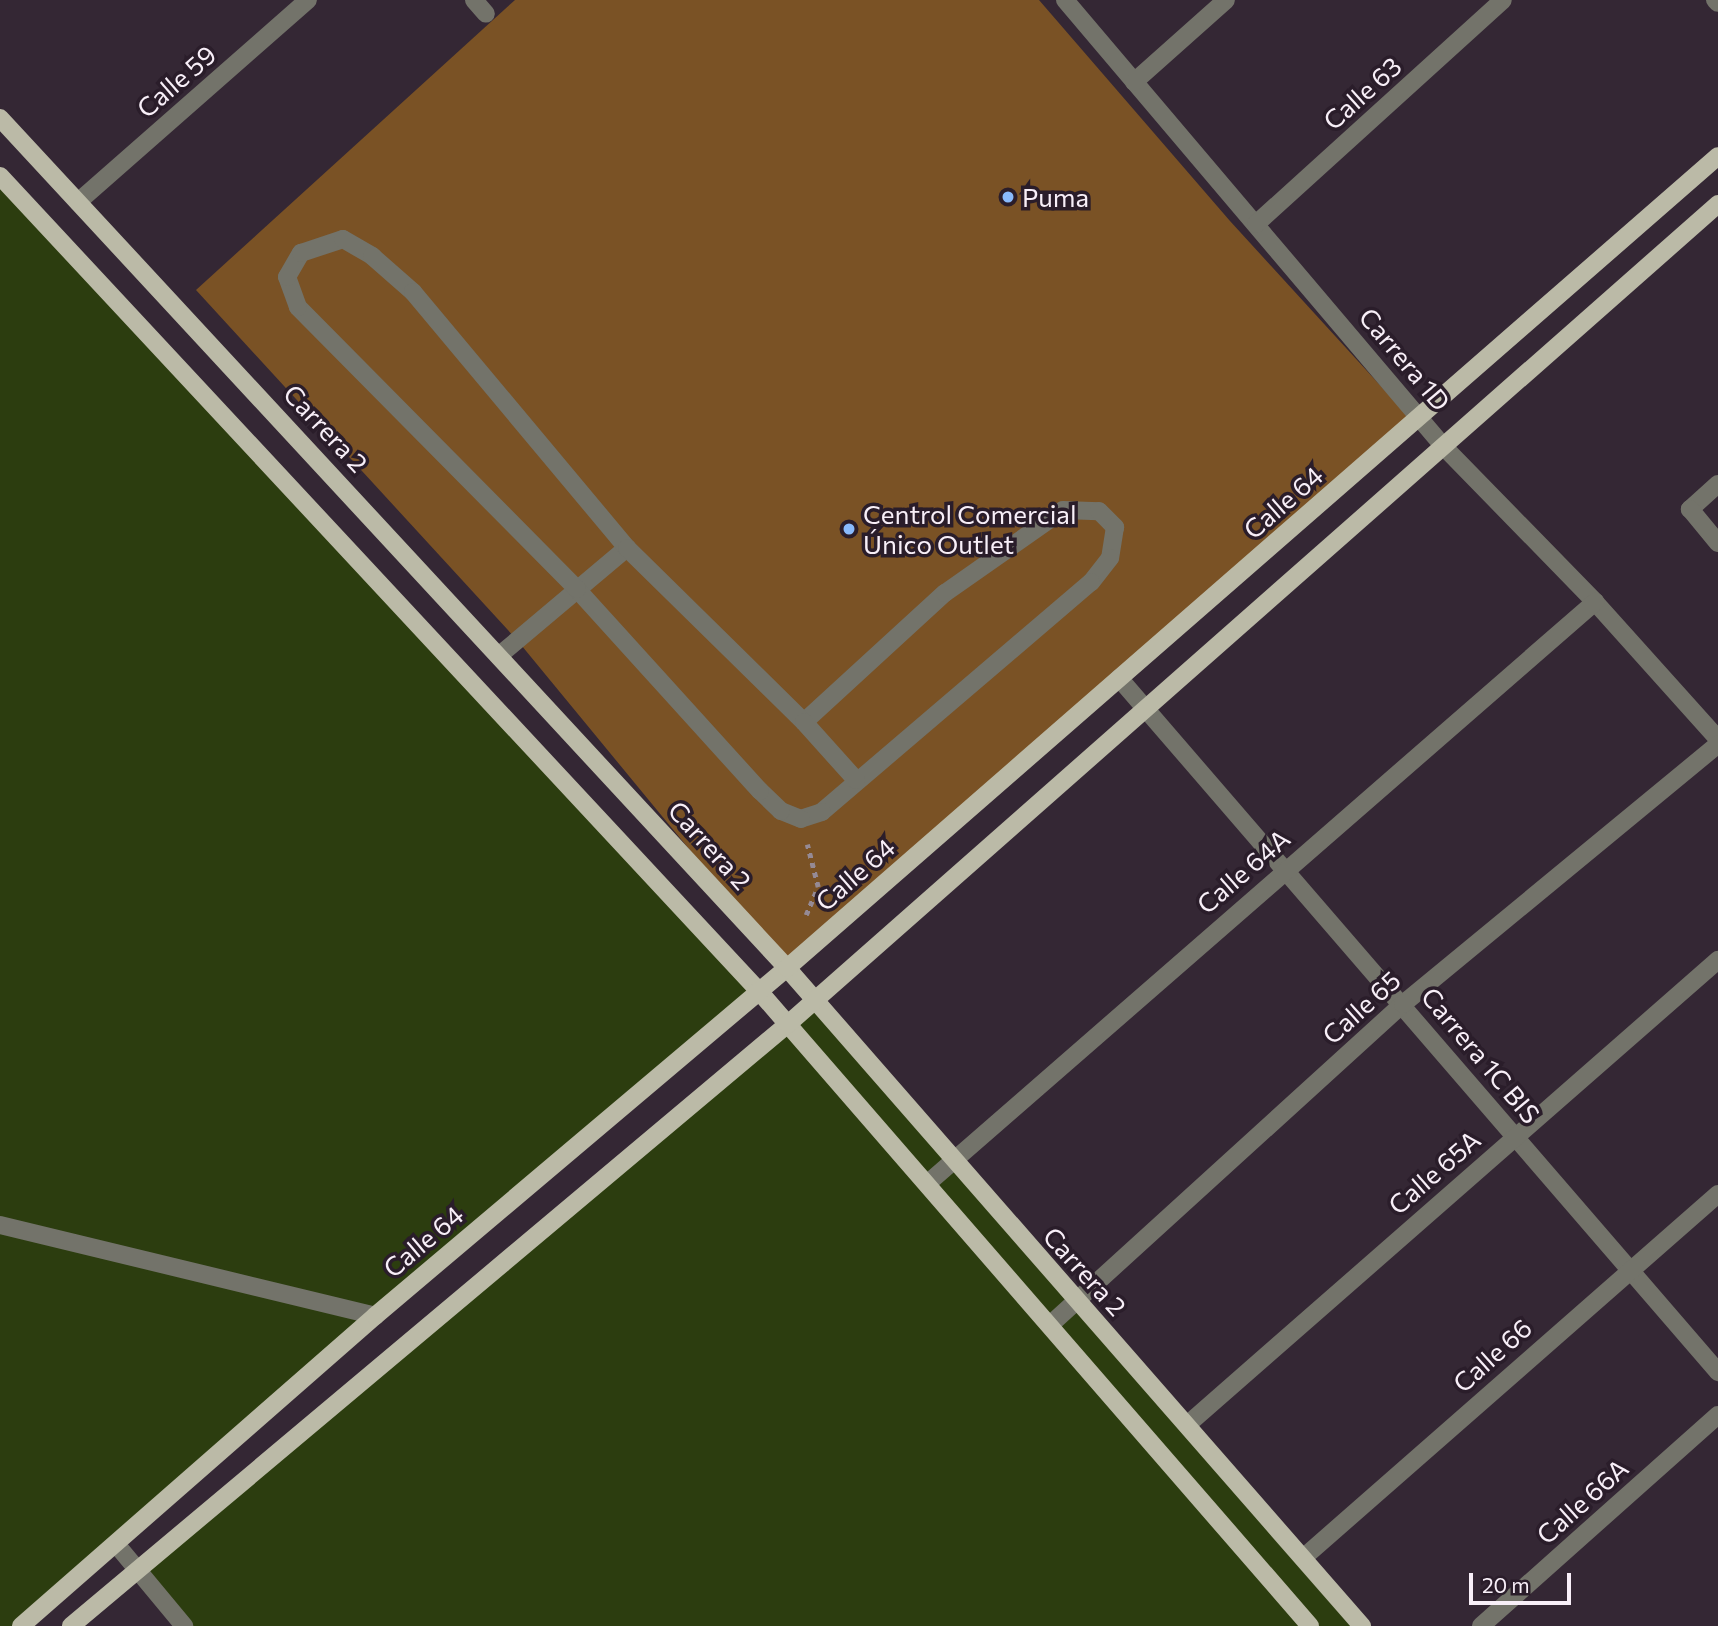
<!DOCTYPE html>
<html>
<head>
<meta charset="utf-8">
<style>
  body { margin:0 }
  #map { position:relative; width:1718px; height:1626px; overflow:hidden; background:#342734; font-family:Commissioner,sans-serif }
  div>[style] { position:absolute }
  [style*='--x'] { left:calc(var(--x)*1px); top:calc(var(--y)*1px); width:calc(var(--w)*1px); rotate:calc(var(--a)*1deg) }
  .green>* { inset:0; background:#2c3d0f }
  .building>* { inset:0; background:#7a5225 }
  .path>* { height:4.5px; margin-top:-2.25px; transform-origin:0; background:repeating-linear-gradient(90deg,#958a95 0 5px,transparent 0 10px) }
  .minor>* { height:18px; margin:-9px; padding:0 9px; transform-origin:9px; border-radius:9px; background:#73736a }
  .major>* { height:18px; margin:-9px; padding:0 9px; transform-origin:9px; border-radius:9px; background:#bbbaa7 }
  .dots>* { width:19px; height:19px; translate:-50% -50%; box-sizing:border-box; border:4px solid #2a1d2a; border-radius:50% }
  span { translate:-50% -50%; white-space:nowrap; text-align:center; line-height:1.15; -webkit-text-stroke:7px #2a1d2a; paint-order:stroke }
  .street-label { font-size:26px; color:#f8eff8 }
  .poi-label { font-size:26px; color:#f8eff8 }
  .left { translate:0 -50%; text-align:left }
  .scale { position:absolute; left:1469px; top:1573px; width:102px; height:32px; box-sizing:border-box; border:4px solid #f8eff8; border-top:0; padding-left:9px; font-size:21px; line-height:24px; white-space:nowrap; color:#f8eff8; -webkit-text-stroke:5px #2a1d2a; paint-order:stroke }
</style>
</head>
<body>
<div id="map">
  <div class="green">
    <div style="clip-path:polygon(0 174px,758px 990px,21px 1626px,0 1626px)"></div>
    <div style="clip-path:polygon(814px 1000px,1362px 1626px,187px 1626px,137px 1569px)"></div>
  </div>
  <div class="building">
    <div style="clip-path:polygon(515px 0,1039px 0,1230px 221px,1410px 418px,787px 968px,517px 640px,196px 290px)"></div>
  </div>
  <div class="path">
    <div style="--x:806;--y:915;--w:30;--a:-67"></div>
    <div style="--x:818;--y:887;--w:44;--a:-104.3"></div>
  </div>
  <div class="minor">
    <div style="--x:474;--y:0;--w:18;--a:49"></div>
    <div style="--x:1065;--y:0;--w:586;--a:49.71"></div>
    <div style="--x:1444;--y:447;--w:216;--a:45.7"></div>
    <div style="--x:1595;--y:602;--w:184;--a:48.1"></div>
    <div style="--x:1715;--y:0;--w:4;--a:45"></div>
    <div style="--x:1134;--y:82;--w:123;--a:-41.7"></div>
    <div style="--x:78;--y:202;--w:306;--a:-41.3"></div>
    <div style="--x:1256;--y:224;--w:333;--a:-42.2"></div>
    <div style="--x:1718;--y:484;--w:38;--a:138"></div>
    <div style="--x:1690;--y:509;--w:44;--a:50.5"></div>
    <div style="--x:501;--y:654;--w:165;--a:-40.1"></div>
    <div style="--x:1119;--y:678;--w:917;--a:49.2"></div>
    <div style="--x:804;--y:722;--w:191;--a:-42.5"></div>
    <div style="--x:945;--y:593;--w:144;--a:-35.1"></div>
    <div style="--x:1063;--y:510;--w:36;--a:2"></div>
    <div style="--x:1099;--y:511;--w:23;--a:45"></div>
    <div style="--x:1115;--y:527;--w:31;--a:99"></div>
    <div style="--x:1110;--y:558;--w:31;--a:128"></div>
    <div style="--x:1091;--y:582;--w:354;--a:139.5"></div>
    <div style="--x:822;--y:812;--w:22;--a:162"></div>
    <div style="--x:801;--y:819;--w:22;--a:-158"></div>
    <div style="--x:781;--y:811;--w:29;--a:-136"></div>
    <div style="--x:760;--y:791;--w:273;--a:-132.2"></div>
    <div style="--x:577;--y:589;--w:397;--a:-134.7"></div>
    <div style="--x:298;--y:307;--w:32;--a:-110"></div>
    <div style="--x:287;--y:277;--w:28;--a:-60"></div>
    <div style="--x:301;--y:253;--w:44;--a:-18.4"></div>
    <div style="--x:343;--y:239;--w:34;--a:30"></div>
    <div style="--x:372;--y:256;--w:55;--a:41.3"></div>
    <div style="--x:413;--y:292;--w:334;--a:50.1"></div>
    <div style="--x:627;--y:548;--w:248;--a:44.5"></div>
    <div style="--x:804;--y:722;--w:78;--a:48.1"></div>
    <div style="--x:928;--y:1183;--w:885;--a:-41.06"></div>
    <div style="--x:0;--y:1225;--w:386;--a:13.6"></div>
    <div style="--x:1051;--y:1324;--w:476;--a:-42.3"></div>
    <div style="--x:1403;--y:1004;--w:408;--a:-39.5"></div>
    <div style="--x:1187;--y:1425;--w:706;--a:-41.21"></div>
    <div style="--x:116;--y:1544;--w:107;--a:50.3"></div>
    <div style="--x:1303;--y:1558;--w:552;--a:-41.25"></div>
    <div style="--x:1481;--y:1626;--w:317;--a:-41.7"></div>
  </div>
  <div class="major">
    <div style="--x:0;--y:118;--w:1158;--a:47.2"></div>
    <div style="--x:787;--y:968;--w:874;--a:48.85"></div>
    <div style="--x:0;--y:176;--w:1112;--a:47.04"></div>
    <div style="--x:758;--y:990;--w:842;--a:49.04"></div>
    <div style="--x:21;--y:1626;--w:471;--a:-41.2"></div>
    <div style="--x:375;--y:1316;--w:539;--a:-40.19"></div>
    <div style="--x:787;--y:968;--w:1235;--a:-41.09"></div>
    <div style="--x:71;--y:1626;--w:936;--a:-40.02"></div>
    <div style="--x:788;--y:1024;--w:1240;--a:-41.4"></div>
  </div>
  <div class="dots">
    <div style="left:1008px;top:197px;background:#89bafc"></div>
    <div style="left:849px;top:529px;background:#89bafc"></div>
  </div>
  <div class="street-label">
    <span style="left:176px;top:81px;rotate:-41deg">Calle 59</span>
    <span style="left:1362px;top:93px;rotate:-42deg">Calle 63</span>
    <span style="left:1405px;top:359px;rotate:50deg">Carrera 1D</span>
    <span style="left:326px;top:428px;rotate:47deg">Carrera 2</span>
    <span style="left:1283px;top:502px;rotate:-41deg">Calle 64</span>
    <span style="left:710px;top:845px;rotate:48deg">Carrera 2</span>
    <span style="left:1243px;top:871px;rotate:-41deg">Calle 64A</span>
    <span style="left:855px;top:874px;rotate:-41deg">Calle 64</span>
    <span style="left:1361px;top:1007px;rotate:-42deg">Calle 65</span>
    <span style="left:1481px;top:1055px;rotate:50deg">Carrera 1C BIS</span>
    <span style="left:1434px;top:1172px;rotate:-41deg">Calle 65A</span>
    <span style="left:423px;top:1241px;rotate:-40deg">Calle 64</span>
    <span style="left:1085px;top:1271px;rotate:48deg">Carrera 2</span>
    <span style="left:1492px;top:1355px;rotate:-42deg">Calle 66</span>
    <span style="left:1582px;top:1501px;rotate:-42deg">Calle 66A</span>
  </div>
  <div class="poi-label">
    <span class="left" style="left:1022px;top:197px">Puma</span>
    <span class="left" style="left:863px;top:529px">Centrol Comercial<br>Único Outlet</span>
  </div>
  <div class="scale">20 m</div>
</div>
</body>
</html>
